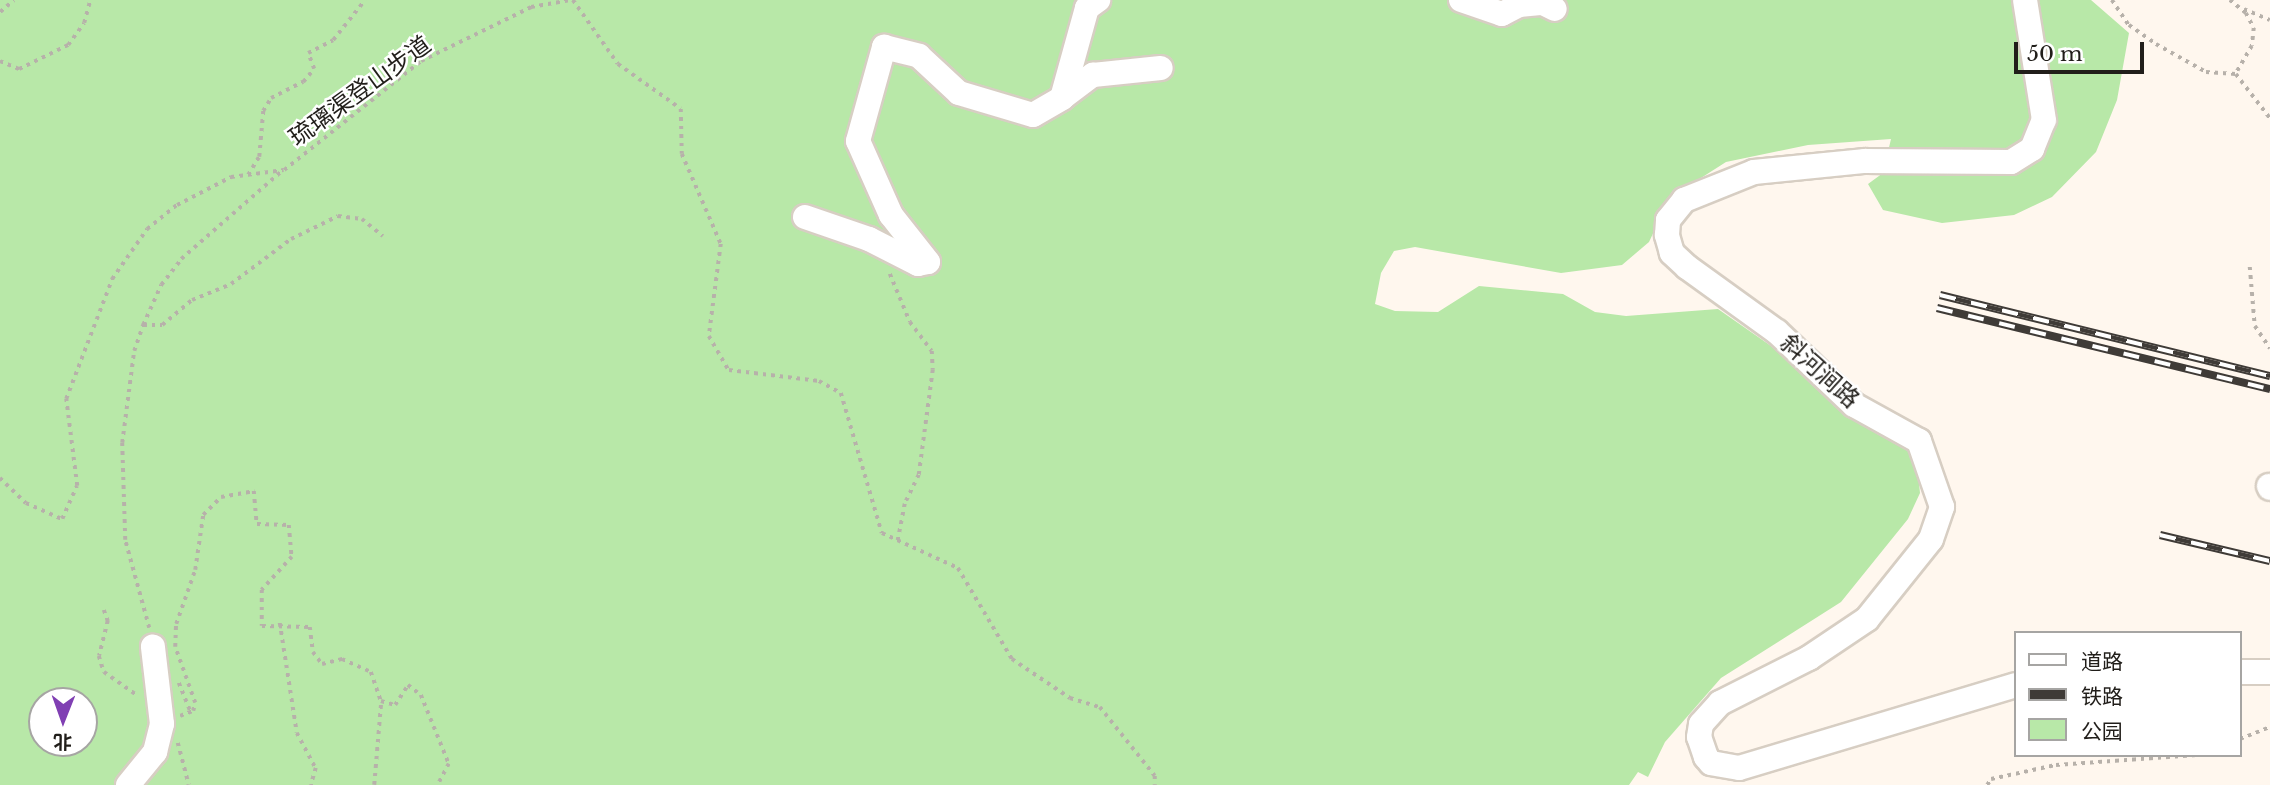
<!DOCTYPE html>
<html>
<head>
<meta charset="utf-8">
<style>
  body { margin:0 }
  #map { position:relative; width:2270px; height:785px; overflow:hidden; background:#fff7ee; font-family:"Libre Baskerville","Noto Sans SC",serif }
  div>[style] { position:absolute }
  [style*='--x'] { left:calc(var(--x)*1px); top:calc(var(--y)*1px); width:calc(var(--w)*1px); rotate:calc(var(--a)*1deg) }
  .green>* { inset:0; background:#b8e8a8 }
  .path>* { height:3.5px; margin-top:-1.75px; transform-origin:0; background:repeating-linear-gradient(90deg,#b7b1aa 0 3.5px,transparent 0 8.5px) }
  .roads { filter:drop-shadow(2px 0 #d7cec3) drop-shadow(-2px 0 #d7cec3) drop-shadow(0 2px #d7cec3) drop-shadow(0 -2px #d7cec3) }
  .minor>* { height:24px; margin:-12px; padding:0 12px; transform-origin:12px; border-radius:12px; background:#fff }
  .rail>* { height:8px; margin-top:-4px; transform-origin:0; background:repeating-linear-gradient(90deg,#fff 0 16px,#3f3b37 0 32px); box-sizing:border-box; border-block:2px solid #3f3b37 }
  span { translate:-50% -50%; white-space:nowrap; text-align:center; line-height:1.15; -webkit-text-stroke:5px #fff; paint-order:stroke }
  .street-label { font-size:24px; color:#211e1a }
  .legend { position:absolute; left:2014px; top:631px; width:228px; height:126px; box-sizing:border-box; background:#fff; border:2px solid #a6a5a3; margin:0; padding:9px 12px; list-style:none; font-size:21px; color:#211e1a }
  .legend li { display:flex; align-items:center; gap:14px; height:35px }
  .legend b { width:35px; border:2px solid #a6a5a3 }
  .north { position:absolute; left:28px; top:687px; width:70px; height:70px; box-sizing:border-box; background:#fff; border:2px solid #a6a5a3; border-radius:50%; rotate:181deg; font-size:19px; font-weight:700; line-height:28px; text-align:center; color:#211e1a }
  .north::after { content:''; display:block; margin:auto; width:24px; height:32px; background:#803fb3; clip-path:polygon(50% 0,100% 100%,50% 72%,0 100%) }
  .scale { position:absolute; left:2014px; top:42px; width:130px; height:32px; box-sizing:border-box; border:4px solid #211e1a; border-top:0; padding-left:9px; font-size:21px; line-height:24px; white-space:nowrap; color:#211e1a; -webkit-text-stroke:5px #fff; paint-order:stroke }
</style>
</head>
<body>
<div id="map">
  <div class="green">
    <div style="clip-path:polygon(evenodd,0 0,2091px 0,2129px 33px,2117px 100px,2096px 152px,2052px 197px,2014px 215px,1942px 223px,1883px 210px,1868px 184px,1883px 173px,1891px 139px,1808px 145px,1726px 162px,1679px 192px,1665px 208px,1649px 242px,1622px 265px,1561px 273px,1415px 247px,1394px 251px,1381px 273px,1375px 304px,1395px 311px,1438px 312px,1479px 286px,1563px 294px,1595px 312px,1626px 316px,1718px 309px,1791px 360px,1850px 416px,1872px 430px,1887px 431px,1910px 449px,1917px 464px,1920px 493px,1908px 519px,1841px 602px,1721px 678px,1665px 742px,1648px 777px,1638px 772px,1629px 785px,0 785px,0 0,42px 701px,84px 701px,84px 743px,42px 743px,42px 701px)"></div>
  </div>
  <div class="path">
    <div style="--x:573;--y:0;--w:78;--a:54.9"></div>
    <div style="--x:618;--y:64;--w:77;--a:35.5"></div>
    <div style="--x:681;--y:109;--w:45;--a:88.7"></div>
    <div style="--x:682;--y:154;--w:98;--a:66.6"></div>
    <div style="--x:721;--y:244;--w:93;--a:97.4"></div>
    <div style="--x:709;--y:336;--w:39;--a:60"></div>
    <div style="--x:729;--y:370;--w:91;--a:7"></div>
    <div style="--x:819;--y:381;--w:25;--a:29"></div>
    <div style="--x:841;--y:393;--w:146;--a:73.7"></div>
    <div style="--x:882;--y:533;--w:84;--a:24.7"></div>
    <div style="--x:958;--y:568;--w:106;--a:59.3"></div>
    <div style="--x:1012;--y:659;--w:70;--a:33.9"></div>
    <div style="--x:1070;--y:698;--w:31;--a:17"></div>
    <div style="--x:1100;--y:707;--w:88;--a:51.4"></div>
    <div style="--x:1155;--y:776;--w:9;--a:90"></div>
    <div style="--x:2112;--y:0;--w:30;--a:56"></div>
    <div style="--x:2129;--y:25;--w:33;--a:35"></div>
    <div style="--x:2156;--y:44;--w:57;--a:29.2"></div>
    <div style="--x:2206;--y:72;--w:30;--a:4"></div>
    <div style="--x:2236;--y:74;--w:56;--a:52.3"></div>
    <div style="--x:2230;--y:0;--w:21;--a:39"></div>
    <div style="--x:2246;--y:13;--w:17;--a:62"></div>
    <div style="--x:2254;--y:28;--w:18;--a:96"></div>
    <div style="--x:2252;--y:46;--w:32;--a:120"></div>
    <div style="--x:2244;--y:9;--w:28;--a:23"></div>
    <div style="--x:0;--y:12;--w:18;--a:-41"></div>
    <div style="--x:0;--y:61;--w:21;--a:23"></div>
    <div style="--x:19;--y:69;--w:55;--a:-26.1"></div>
    <div style="--x:68;--y:45;--w:27;--a:-54"></div>
    <div style="--x:84;--y:23;--w:24;--a:-75"></div>
    <div style="--x:248;--y:175;--w:21;--a:-59"></div>
    <div style="--x:259;--y:157;--w:46;--a:-85"></div>
    <div style="--x:263;--y:111;--w:15;--a:-58"></div>
    <div style="--x:271;--y:98;--w:36;--a:-27"></div>
    <div style="--x:303;--y:82;--w:17;--a:-50"></div>
    <div style="--x:314;--y:69;--w:17;--a:-111"></div>
    <div style="--x:308;--y:53;--w:28;--a:-27"></div>
    <div style="--x:333;--y:40;--w:51;--a:-51.3"></div>
    <div style="--x:2250;--y:267;--w:59;--a:85.2"></div>
    <div style="--x:2255;--y:326;--w:27;--a:56"></div>
    <div style="--x:890;--y:274;--w:52;--a:67.4"></div>
    <div style="--x:910;--y:322;--w:36;--a:53"></div>
    <div style="--x:932;--y:351;--w:19;--a:87"></div>
    <div style="--x:933;--y:370;--w:106;--a:97.6"></div>
    <div style="--x:919;--y:475;--w:32;--a:116"></div>
    <div style="--x:905;--y:504;--w:37;--a:101"></div>
    <div style="--x:143;--y:325;--w:44;--a:-65.8"></div>
    <div style="--x:161;--y:285;--w:33;--a:-52"></div>
    <div style="--x:181;--y:259;--w:134;--a:-41.1"></div>
    <div style="--x:0;--y:478;--w:36;--a:44"></div>
    <div style="--x:26;--y:503;--w:39;--a:24"></div>
    <div style="--x:62;--y:519;--w:36;--a:-66"></div>
    <div style="--x:77;--y:486;--w:88;--a:-97.2"></div>
    <div style="--x:66;--y:399;--w:129;--a:-69"></div>
    <div style="--x:112;--y:279;--w:61;--a:-55"></div>
    <div style="--x:147;--y:229;--w:38;--a:-39"></div>
    <div style="--x:177;--y:205;--w:61;--a:-27.4"></div>
    <div style="--x:231;--y:177;--w:53;--a:-7.5"></div>
    <div style="--x:284;--y:170;--w:175;--a:-38.5"></div>
    <div style="--x:421;--y:61;--w:123;--a:-26.1"></div>
    <div style="--x:531;--y:7;--w:40;--a:-10"></div>
    <div style="--x:104;--y:610;--w:12;--a:70"></div>
    <div style="--x:108;--y:621;--w:36;--a:104"></div>
    <div style="--x:99;--y:656;--w:17;--a:73"></div>
    <div style="--x:104;--y:672;--w:42;--a:35.2"></div>
    <div style="--x:280;--y:623;--w:111;--a:81.2"></div>
    <div style="--x:297;--y:733;--w:40;--a:62"></div>
    <div style="--x:316;--y:768;--w:18;--a:106"></div>
    <div style="--x:149;--y:628;--w:91;--a:-105.3"></div>
    <div style="--x:125;--y:540;--w:97;--a:-91.8"></div>
    <div style="--x:122;--y:443;--w:93;--a:-82.6"></div>
    <div style="--x:134;--y:351;--w:28;--a:-71"></div>
    <div style="--x:143;--y:325;--w:19;--a:0"></div>
    <div style="--x:162;--y:325;--w:39;--a:-40"></div>
    <div style="--x:192;--y:300;--w:42;--a:-22.3"></div>
    <div style="--x:231;--y:284;--w:75;--a:-36.9"></div>
    <div style="--x:291;--y:239;--w:52;--a:-26.1"></div>
    <div style="--x:338;--y:216;--w:24;--a:7"></div>
    <div style="--x:362;--y:219;--w:27;--a:39"></div>
    <div style="--x:179;--y:683;--w:31;--a:68"></div>
    <div style="--x:180;--y:716;--w:14;--a:-21"></div>
    <div style="--x:193;--y:711;--w:8;--a:-76"></div>
    <div style="--x:195;--y:703;--w:59;--a:-109.7"></div>
    <div style="--x:175;--y:647;--w:23;--a:-88"></div>
    <div style="--x:176;--y:624;--w:57;--a:-70.6"></div>
    <div style="--x:195;--y:570;--w:56;--a:-81.7"></div>
    <div style="--x:203;--y:515;--w:25;--a:-45"></div>
    <div style="--x:221;--y:497;--w:34;--a:-10"></div>
    <div style="--x:254;--y:491;--w:33;--a:85"></div>
    <div style="--x:257;--y:524;--w:32;--a:2"></div>
    <div style="--x:289;--y:525;--w:32;--a:85"></div>
    <div style="--x:292;--y:557;--w:45;--a:132.3"></div>
    <div style="--x:262;--y:590;--w:36;--a:90"></div>
    <div style="--x:262;--y:626;--w:48;--a:1.2"></div>
    <div style="--x:310;--y:627;--w:25;--a:83"></div>
    <div style="--x:313;--y:652;--w:15;--a:53"></div>
    <div style="--x:322;--y:664;--w:21;--a:-14"></div>
    <div style="--x:342;--y:659;--w:32;--a:24"></div>
    <div style="--x:371;--y:672;--w:31;--a:71"></div>
    <div style="--x:381;--y:701;--w:15;--a:16"></div>
    <div style="--x:395;--y:705;--w:24;--a:-57"></div>
    <div style="--x:408;--y:685;--w:16;--a:38"></div>
    <div style="--x:421;--y:695;--w:74;--a:67.9"></div>
    <div style="--x:449;--y:764;--w:24;--a:118"></div>
    <div style="--x:2240;--y:739;--w:32;--a:-22"></div>
    <div style="--x:178;--y:743;--w:43;--a:75.3"></div>
    <div style="--x:374;--y:785;--w:84;--a:-85.2"></div>
    <div style="--x:1987;--y:785;--w:7;--a:-56"></div>
    <div style="--x:1991;--y:779;--w:66;--a:-12.2"></div>
    <div style="--x:2056;--y:765;--w:141;--a:-4.1"></div>
  </div>
  <div class="roads">
    <div class="minor">
      <div style="--x:1461;--y:0;--w:43;--a:18.9"></div>
      <div style="--x:1502;--y:14;--w:19;--a:-28"></div>
      <div style="--x:1519;--y:5;--w:24;--a:-5"></div>
      <div style="--x:1543;--y:3;--w:13;--a:27"></div>
      <div style="--x:1062;--y:98;--w:39;--a:-37"></div>
      <div style="--x:1093;--y:75;--w:68;--a:-5.9"></div>
      <div style="--x:805;--y:217;--w:68;--a:19"></div>
      <div style="--x:869;--y:239;--w:55;--a:27"></div>
      <div style="--x:918;--y:264;--w:10;--a:-11"></div>
      <div style="--x:928;--y:262;--w:60;--a:-128.2"></div>
      <div style="--x:891;--y:215;--w:81;--a:-114"></div>
      <div style="--x:858;--y:141;--w:98;--a:-74.5"></div>
      <div style="--x:884;--y:47;--w:36;--a:14"></div>
      <div style="--x:919;--y:56;--w:54;--a:42.8"></div>
      <div style="--x:959;--y:93;--w:77;--a:16.6"></div>
      <div style="--x:1033;--y:115;--w:34;--a:-30"></div>
      <div style="--x:1062;--y:98;--w:93;--a:-74.5"></div>
      <div style="--x:1087;--y:8;--w:14;--a:-36"></div>
      <div style="--x:2269;--y:486;--w:2;--a:63"></div>
      <div style="--x:2240;--y:672;--w:30;--a:0"></div>
      <div style="--x:2016;--y:685;--w:289;--a:163.3"></div>
      <div style="--x:1739;--y:768;--w:28;--a:-170"></div>
      <div style="--x:1711;--y:763;--w:8;--a:-130"></div>
      <div style="--x:1706;--y:757;--w:21;--a:-109"></div>
      <div style="--x:1699;--y:737;--w:13;--a:-81"></div>
      <div style="--x:1701;--y:724;--w:28;--a:-48"></div>
      <div style="--x:1720;--y:703;--w:100;--a:-26.8"></div>
      <div style="--x:1809;--y:658;--w:70;--a:-33.9"></div>
      <div style="--x:1867;--y:619;--w:102;--a:-51.3"></div>
      <div style="--x:1931;--y:539;--w:34;--a:-71"></div>
      <div style="--x:1942;--y:507;--w:70;--a:-109.2"></div>
      <div style="--x:1919;--y:441;--w:74;--a:-151"></div>
      <div style="--x:1854;--y:405;--w:106;--a:-136.5"></div>
      <div style="--x:1777;--y:332;--w:111;--a:-144.2"></div>
      <div style="--x:1687;--y:267;--w:21;--a:-137"></div>
      <div style="--x:1672;--y:253;--w:19;--a:-106"></div>
      <div style="--x:1667;--y:235;--w:15;--a:-86"></div>
      <div style="--x:1668;--y:220;--w:26;--a:-51"></div>
      <div style="--x:1684;--y:200;--w:75;--a:-21.8"></div>
      <div style="--x:1754;--y:172;--w:112;--a:-5.7"></div>
      <div style="--x:1865;--y:161;--w:146;--a:0.4"></div>
      <div style="--x:2011;--y:162;--w:25;--a:-32"></div>
      <div style="--x:2032;--y:149;--w:31;--a:-68"></div>
      <div style="--x:2044;--y:120;--w:121;--a:-99"></div>
      <div style="--x:128;--y:785;--w:43;--a:-50.7"></div>
      <div style="--x:155;--y:752;--w:29;--a:-76"></div>
      <div style="--x:162;--y:724;--w:78;--a:-96.7"></div>
    </div>
  </div>
  <div class="rail">
    <div style="--x:1940;--y:295;--w:340;--a:13.8"></div>
    <div style="--x:1937;--y:308;--w:343;--a:13.7"></div>
    <div style="--x:2160;--y:535;--w:113;--a:13.3"></div>
  </div>
  <div class="street-label">
    <span style="left:360px;top:91px;rotate:-36deg">琉璃渠登山步道</span>
    <span style="left:1820px;top:371px;rotate:42deg">斜河涧路</span>
  </div>
  <ul class="legend">
  <li><b style="height:9px;background:#fff"></b>道路</li>
  <li><b style="height:9px;background:#3f3b37"></b>铁路</li>
  <li><b style="height:19px;background:#b8e8a8"></b>公园</li>
  </ul>
  <div class="north">北</div>
  <div class="scale">50 m</div>
</div>
</body>
</html>
